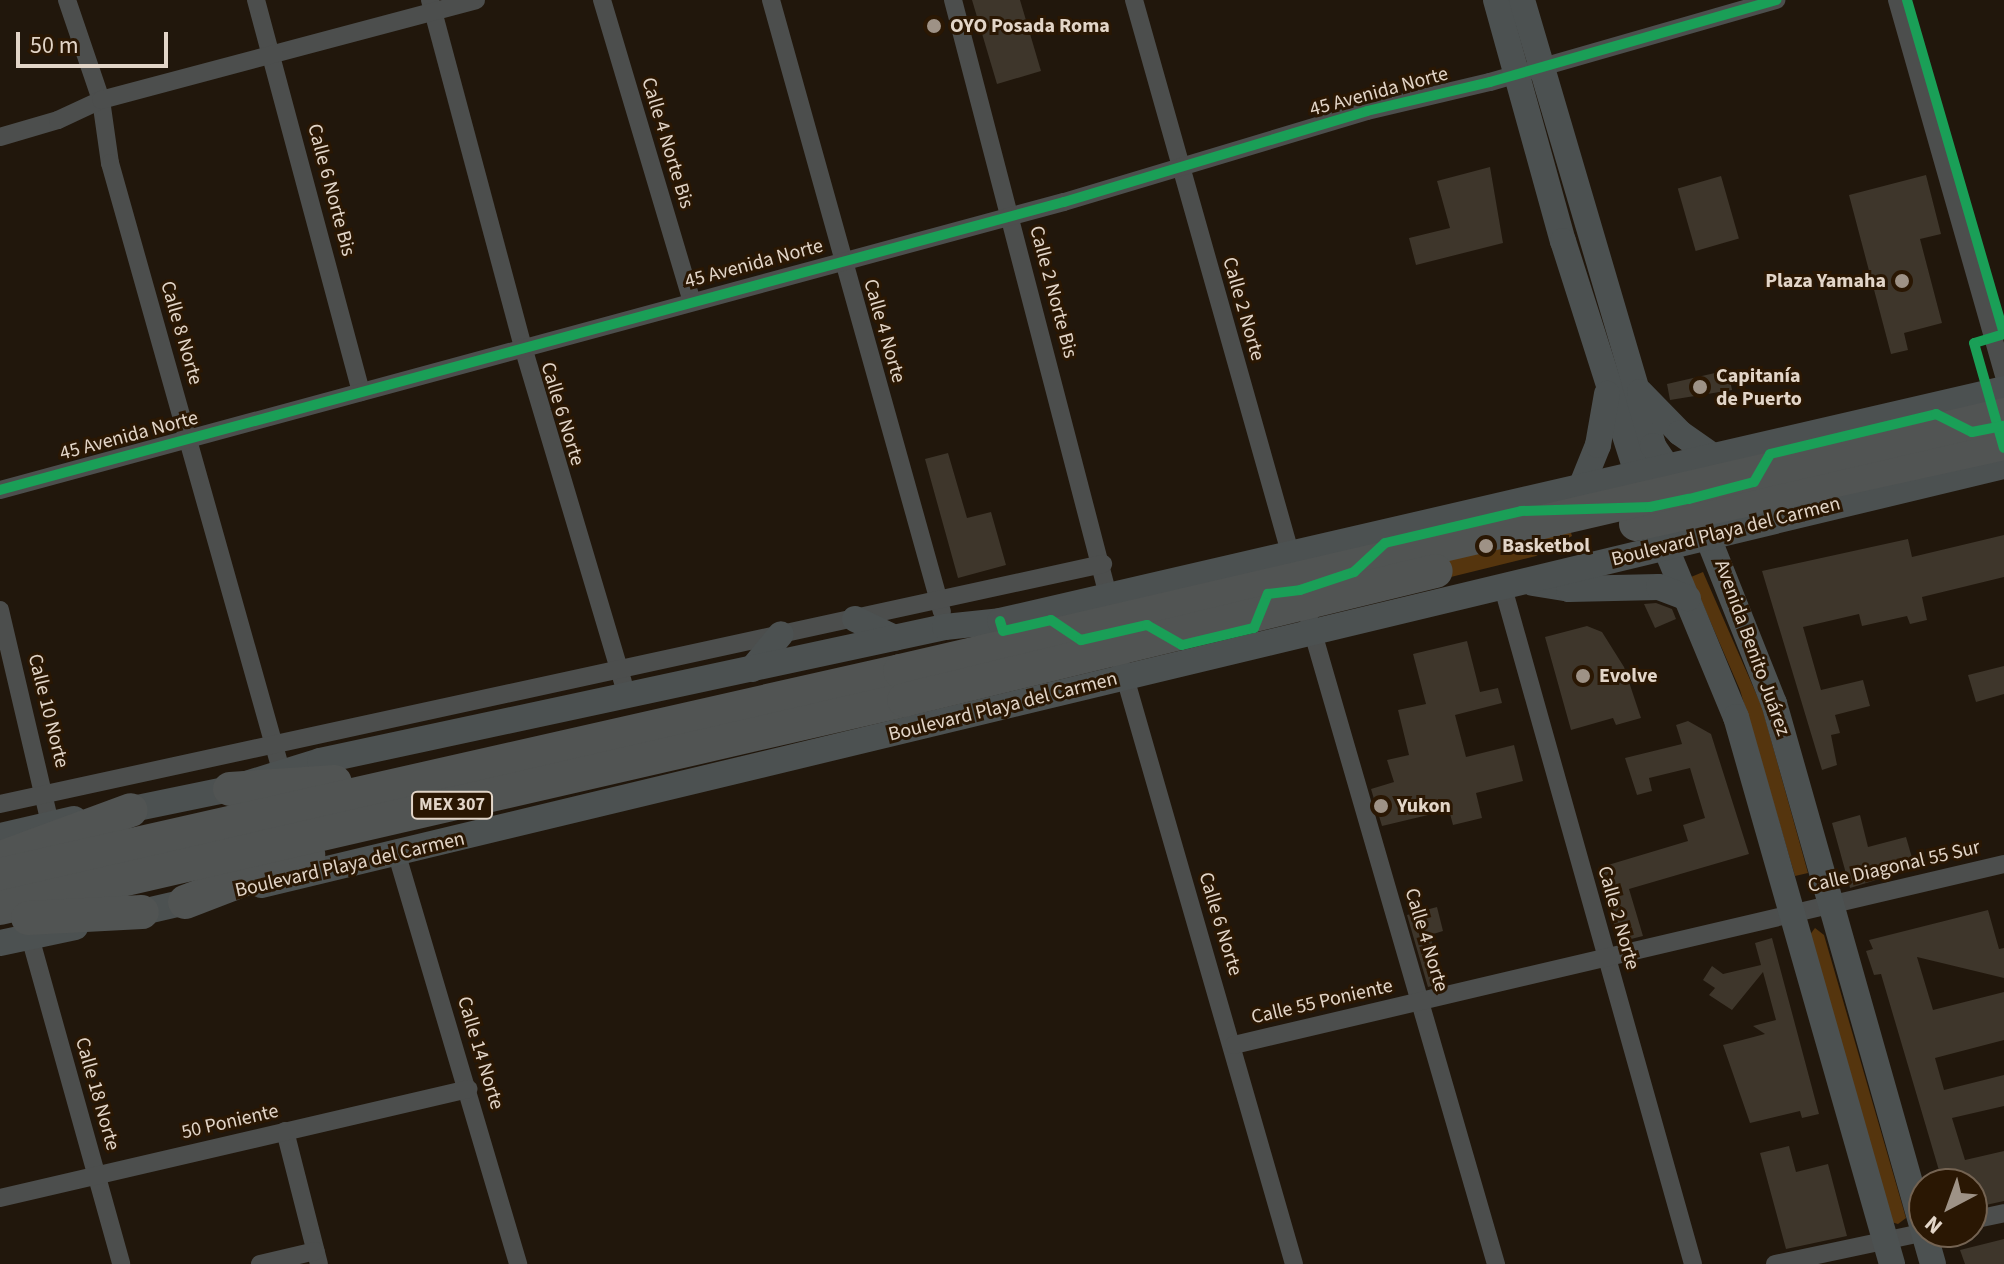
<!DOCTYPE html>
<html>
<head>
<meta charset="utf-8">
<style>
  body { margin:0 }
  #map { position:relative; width:2004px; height:1264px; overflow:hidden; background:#21170c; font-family:"Source Sans 3",sans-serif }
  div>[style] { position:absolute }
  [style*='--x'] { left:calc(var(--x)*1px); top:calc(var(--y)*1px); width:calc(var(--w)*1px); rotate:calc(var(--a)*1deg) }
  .green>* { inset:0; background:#55350e }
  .building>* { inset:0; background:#3e362b; transform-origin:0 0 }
  .street>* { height:18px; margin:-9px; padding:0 9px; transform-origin:9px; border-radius:9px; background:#4c4e4d }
  .secondary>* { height:26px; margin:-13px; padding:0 13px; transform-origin:13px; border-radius:13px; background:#4c5151 }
  .highway>* { height:34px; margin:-17px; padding:0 17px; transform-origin:17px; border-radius:17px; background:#515453 }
  .highway-bridge>* { height:34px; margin:-17px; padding:0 17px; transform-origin:17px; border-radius:17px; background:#515453 }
  .cycleway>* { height:10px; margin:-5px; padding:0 5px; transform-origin:5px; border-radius:5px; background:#1a9f57 }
  .dots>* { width:22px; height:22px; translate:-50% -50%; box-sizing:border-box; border:4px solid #2a1703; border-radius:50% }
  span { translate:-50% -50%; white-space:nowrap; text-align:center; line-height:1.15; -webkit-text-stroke:6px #2a1703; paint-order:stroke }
  .shield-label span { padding:2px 6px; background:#2a1703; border:2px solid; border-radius:6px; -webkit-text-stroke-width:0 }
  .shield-label { font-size:18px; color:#e2d5c8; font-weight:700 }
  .poi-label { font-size:20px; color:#e2d5c8; font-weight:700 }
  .left { translate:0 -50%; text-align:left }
  .right { translate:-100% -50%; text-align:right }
  .street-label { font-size:20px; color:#e2d5c8 }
  .north { position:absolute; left:1908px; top:1168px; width:80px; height:80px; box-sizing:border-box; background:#2a1703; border:2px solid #746352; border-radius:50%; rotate:221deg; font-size:22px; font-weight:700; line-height:32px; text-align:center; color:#e2d5c8 }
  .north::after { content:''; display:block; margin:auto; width:28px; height:36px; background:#9e9286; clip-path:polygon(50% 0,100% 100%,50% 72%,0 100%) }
  .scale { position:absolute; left:16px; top:32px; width:152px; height:36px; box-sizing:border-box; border:4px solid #e2d5c8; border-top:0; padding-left:10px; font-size:24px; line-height:28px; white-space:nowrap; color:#e2d5c8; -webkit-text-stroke:6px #2a1703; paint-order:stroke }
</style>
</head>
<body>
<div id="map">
  <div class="green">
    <div style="clip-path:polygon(1523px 515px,1566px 516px,1572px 536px,1536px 556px,1398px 590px)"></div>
    <div style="clip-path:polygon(1703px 572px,1762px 707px,1808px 873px,1795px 876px,1740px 690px,1691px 577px)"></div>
    <div style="clip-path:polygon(1815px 928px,1824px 935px,1906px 1218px,1898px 1224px,1891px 1222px,1809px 936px)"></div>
  </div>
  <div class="building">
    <div style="clip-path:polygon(972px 0,1020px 0,1041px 71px,997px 84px)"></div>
    <div style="clip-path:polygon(1490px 167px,1503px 243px,1416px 265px,1409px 238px,1450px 228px,1437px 181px)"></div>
    <div style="clip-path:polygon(1926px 175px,1941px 234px,1920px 239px,1942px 323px,1904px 333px,1908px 350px,1891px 354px,1849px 195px)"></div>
    <div style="left:1721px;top:176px;width:65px;height:45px;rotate:74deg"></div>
    <div style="clip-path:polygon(1728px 370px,1732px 390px,1670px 400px,1667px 384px)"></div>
    <div style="clip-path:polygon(948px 453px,967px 518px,991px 512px,1006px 565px,958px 578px,925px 459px)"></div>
    <div style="clip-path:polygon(2004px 535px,2004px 577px,1922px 597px,1927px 620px,1910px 624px,1907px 616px,1862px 626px,1859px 614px,1803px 627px,1821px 690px,1863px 680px,1870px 706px,1835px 715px,1840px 733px,1831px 735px,1837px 765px,1822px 770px,1762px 571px,1908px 539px,1912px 557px)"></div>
    <div style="clip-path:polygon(1656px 603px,1672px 609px,1676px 619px,1655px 628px,1644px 604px)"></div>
    <div style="clip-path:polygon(1587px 626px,1602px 632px,1624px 667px,1641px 718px,1616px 725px,1613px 718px,1571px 730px,1545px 637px)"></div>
    <div style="clip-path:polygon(1467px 641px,1480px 692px,1498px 688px,1502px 703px,1455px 715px,1466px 757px,1514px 745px,1523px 781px,1476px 793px,1482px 818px,1453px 825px,1449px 810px,1382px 826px,1371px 789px,1394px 782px,1387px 760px,1409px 755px,1398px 710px,1426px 704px,1413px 654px)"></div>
    <div style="clip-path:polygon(2004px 666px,2004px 694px,1976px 702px,1968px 675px)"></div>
    <div style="clip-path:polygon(1688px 721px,1711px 734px,1749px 854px,1629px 889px,1643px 936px,1619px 942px,1598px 868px,1688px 841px,1683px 825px,1705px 818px,1690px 768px,1649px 778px,1652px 791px,1637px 795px,1625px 758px,1682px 744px,1676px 725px)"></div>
    <div style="clip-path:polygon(1860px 815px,1868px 847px,1906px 837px,1915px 868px,1850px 888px,1832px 823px)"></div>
    <div style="clip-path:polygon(1437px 907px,1443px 931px,1430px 935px,1443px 983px,1428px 987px,1407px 915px)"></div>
    <div style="clip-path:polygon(1988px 910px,1999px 949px,2004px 948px,2004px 978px,1917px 957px,1933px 1010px,2004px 992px,2004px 1040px,1935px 1058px,1944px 1090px,2004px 1075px,2004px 1106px,1952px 1118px,1965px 1160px,2004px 1151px,2004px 1201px,1972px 1208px,1972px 1184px,1943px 1184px,1881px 974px,1874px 975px,1866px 951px,1873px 949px,1869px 940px)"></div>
    <div style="clip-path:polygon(1772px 938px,1819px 1114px,1802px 1118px,1800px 1111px,1750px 1123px,1723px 1045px,1765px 1034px,1753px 1026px,1776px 1020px,1763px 972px,1732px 1010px,1709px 995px,1715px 988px,1703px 980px,1712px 966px,1723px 974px,1761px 965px,1755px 943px)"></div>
    <div style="clip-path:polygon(1789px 1146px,1796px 1172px,1828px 1164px,1847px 1236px,1786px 1249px,1760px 1153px)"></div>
    <div style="clip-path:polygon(2004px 1239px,2004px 1264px,1965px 1264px,1960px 1250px)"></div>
  </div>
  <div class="street">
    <div style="--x:67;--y:0;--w:106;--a:71.2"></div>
    <div style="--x:101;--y:100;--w:64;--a:81.9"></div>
    <div style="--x:110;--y:163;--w:631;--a:74.27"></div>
    <div style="--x:256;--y:0;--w:406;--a:75"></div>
    <div style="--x:430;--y:0;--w:359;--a:75"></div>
    <div style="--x:523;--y:347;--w:350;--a:73.4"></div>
    <div style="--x:602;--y:0;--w:312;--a:73.4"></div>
    <div style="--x:771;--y:0;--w:635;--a:74.39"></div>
    <div style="--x:953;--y:0;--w:627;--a:75.41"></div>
    <div style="--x:1134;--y:0;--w:585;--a:74.23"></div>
    <div style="--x:1897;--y:0;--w:390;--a:74.1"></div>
    <div style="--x:0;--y:137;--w:60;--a:-16.3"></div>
    <div style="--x:58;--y:120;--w:47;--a:-24.9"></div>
    <div style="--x:101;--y:100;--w:388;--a:-14.9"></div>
    <div style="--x:0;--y:490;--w:1102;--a:-15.15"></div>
    <div style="--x:1064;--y:202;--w:316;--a:-16.7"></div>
    <div style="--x:1367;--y:111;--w:126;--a:-13.3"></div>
    <div style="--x:1490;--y:82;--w:298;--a:-16"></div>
    <div style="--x:1502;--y:584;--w:706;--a:74.31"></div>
    <div style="--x:1302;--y:595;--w:697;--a:73.83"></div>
    <div style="--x:0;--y:610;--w:219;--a:76.8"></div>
    <div style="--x:1122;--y:667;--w:621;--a:73.93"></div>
    <div style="--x:0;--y:804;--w:1129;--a:-12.28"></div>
    <div style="--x:397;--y:855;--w:427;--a:73.5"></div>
    <div style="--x:30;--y:937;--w:339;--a:74.4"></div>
    <div style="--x:1234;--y:1045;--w:791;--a:-13.23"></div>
    <div style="--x:285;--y:1131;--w:137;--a:75.7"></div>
    <div style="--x:0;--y:1198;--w:481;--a:-13.1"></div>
    <div style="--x:1972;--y:1220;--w:33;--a:-12"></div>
    <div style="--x:260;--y:1264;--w:57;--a:-13.1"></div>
    <div style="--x:1775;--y:1264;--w:153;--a:-12"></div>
  </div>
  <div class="secondary">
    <div style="--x:1496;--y:0;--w:250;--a:74.5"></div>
    <div style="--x:1563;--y:241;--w:260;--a:72.3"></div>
    <div style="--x:1522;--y:0;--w:465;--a:73.6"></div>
    <div style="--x:1653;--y:446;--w:41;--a:55.9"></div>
    <div style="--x:1640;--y:392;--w:57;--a:45.7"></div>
    <div style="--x:1680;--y:433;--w:42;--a:35.2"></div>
    <div style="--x:1581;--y:487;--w:45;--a:-68"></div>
    <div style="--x:1598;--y:445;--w:52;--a:-80"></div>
    <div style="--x:1701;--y:520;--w:197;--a:68.3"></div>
    <div style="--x:1774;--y:703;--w:583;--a:74.18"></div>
    <div style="--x:1658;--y:529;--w:204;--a:67.5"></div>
    <div style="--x:1736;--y:717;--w:569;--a:74.08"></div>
    <div style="--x:1533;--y:583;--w:36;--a:9"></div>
    <div style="--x:1569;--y:589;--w:90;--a:-1.3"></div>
    <div style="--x:1659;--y:587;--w:31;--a:21"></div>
    <div style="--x:855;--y:619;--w:44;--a:25.4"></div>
    <div style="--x:752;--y:669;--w:45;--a:-50.4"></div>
    <div style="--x:113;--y:813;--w:119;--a:-11.6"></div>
    <div style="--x:230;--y:789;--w:94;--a:-17.3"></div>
    <div style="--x:320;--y:761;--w:639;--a:-12.1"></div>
    <div style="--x:945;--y:627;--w:55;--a:-6.2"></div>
    <div style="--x:1000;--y:621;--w:1030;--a:-13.01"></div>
    <div style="--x:0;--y:836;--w:76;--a:-12.9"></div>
    <div style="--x:261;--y:885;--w:1793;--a:-13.52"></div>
    <div style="--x:125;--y:916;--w:80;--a:-13"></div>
    <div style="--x:0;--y:943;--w:77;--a:-12"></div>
  </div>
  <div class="highway">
    <div style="--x:230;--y:789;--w:105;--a:-3.8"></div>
    <div style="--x:4;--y:857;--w:135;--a:-20.3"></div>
    <div style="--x:0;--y:875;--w:923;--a:-12.77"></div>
    <div style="--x:185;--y:902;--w:132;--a:-20.9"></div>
    <div style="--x:0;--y:908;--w:928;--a:-12.96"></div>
    <div style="--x:28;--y:918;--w:114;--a:-3"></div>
  </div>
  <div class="highway-bridge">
    <div style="--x:1636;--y:524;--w:377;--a:-12.4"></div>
    <div style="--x:900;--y:671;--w:1133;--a:-13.06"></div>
    <div style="--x:904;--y:700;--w:547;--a:-13.63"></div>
  </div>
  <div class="cycleway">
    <div style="--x:1907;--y:0;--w:348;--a:73.8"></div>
    <div style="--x:2004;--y:334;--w:31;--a:163"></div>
    <div style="--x:1974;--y:343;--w:109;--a:74.1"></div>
    <div style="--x:0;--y:490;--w:1102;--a:-15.15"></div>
    <div style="--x:1064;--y:202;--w:316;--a:-16.7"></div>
    <div style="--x:1367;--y:111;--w:126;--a:-13.3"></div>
    <div style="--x:1490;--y:82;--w:298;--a:-16"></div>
    <div style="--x:1000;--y:621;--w:10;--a:73"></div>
    <div style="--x:1003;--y:631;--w:49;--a:-12.9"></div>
    <div style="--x:1051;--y:620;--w:36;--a:34"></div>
    <div style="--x:1081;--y:640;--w:68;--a:-12.8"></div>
    <div style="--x:1147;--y:625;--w:40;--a:29.7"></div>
    <div style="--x:1182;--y:645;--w:74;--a:-13.3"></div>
    <div style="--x:1254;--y:628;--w:37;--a:-68"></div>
    <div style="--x:1268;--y:594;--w:32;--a:-7"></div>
    <div style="--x:1300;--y:590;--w:57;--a:-18.4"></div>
    <div style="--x:1354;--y:572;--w:42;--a:-43.1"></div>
    <div style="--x:1385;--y:543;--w:140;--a:-13.2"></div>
    <div style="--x:1521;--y:511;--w:129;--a:-1.8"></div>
    <div style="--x:1650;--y:507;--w:40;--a:-12"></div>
    <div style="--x:1689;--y:499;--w:67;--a:-14.7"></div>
    <div style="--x:1754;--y:482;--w:32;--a:-60"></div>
    <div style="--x:1770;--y:454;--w:171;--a:-13.5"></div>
    <div style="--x:1936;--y:414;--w:40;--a:26.6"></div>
    <div style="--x:1972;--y:432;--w:33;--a:-11"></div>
  </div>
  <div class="dots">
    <div style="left:934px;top:26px;background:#9e9286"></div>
    <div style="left:1902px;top:281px;background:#9e9286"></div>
    <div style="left:1700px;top:387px;background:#9e9286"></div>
    <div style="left:1486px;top:546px;background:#9e9286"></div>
    <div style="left:1583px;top:676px;background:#9e9286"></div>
    <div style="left:1381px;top:806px;background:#9e9286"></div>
  </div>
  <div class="shield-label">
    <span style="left:452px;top:805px">MEX 307</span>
  </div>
  <div class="poi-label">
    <span class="left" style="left:950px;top:26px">OYO Posada Roma</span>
    <span class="right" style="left:1886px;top:281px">Plaza Yamaha</span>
    <span class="left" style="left:1716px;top:388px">Capitanía<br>de Puerto</span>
    <span class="left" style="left:1502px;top:546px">Basketbol</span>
    <span class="left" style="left:1599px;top:676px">Evolve</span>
    <span class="left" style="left:1397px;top:806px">Yukon</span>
  </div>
  <div class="street-label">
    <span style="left:1379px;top:92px;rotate:-15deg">45 Avenida Norte</span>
    <span style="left:667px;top:143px;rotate:73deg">Calle 4 Norte Bis</span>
    <span style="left:331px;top:190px;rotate:75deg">Calle 6 Norte Bis</span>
    <span style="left:754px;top:264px;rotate:-15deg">45 Avenida Norte</span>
    <span style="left:1053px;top:292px;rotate:75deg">Calle 2 Norte Bis</span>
    <span style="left:1243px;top:309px;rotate:74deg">Calle 2 Norte</span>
    <span style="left:884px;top:331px;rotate:74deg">Calle 4 Norte</span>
    <span style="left:181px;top:333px;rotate:74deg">Calle 8 Norte</span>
    <span style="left:562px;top:414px;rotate:73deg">Calle 6 Norte</span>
    <span style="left:129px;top:436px;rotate:-15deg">45 Avenida Norte</span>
    <span style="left:1726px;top:532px;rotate:-14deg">Boulevard Playa del Carmen</span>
    <span style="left:1752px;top:648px;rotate:70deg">Avenida Benito Juárez</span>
    <span style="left:1003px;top:707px;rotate:-14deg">Boulevard Playa del Carmen</span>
    <span style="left:48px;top:711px;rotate:76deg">Calle 10 Norte</span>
    <span style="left:350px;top:865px;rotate:-13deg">Boulevard Playa del Carmen</span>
    <span style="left:1894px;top:867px;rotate:-13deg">Calle Diagonal 55 Sur</span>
    <span style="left:1618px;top:918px;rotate:74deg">Calle 2 Norte</span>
    <span style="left:1220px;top:924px;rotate:73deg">Calle 6 Norte</span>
    <span style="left:1426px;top:940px;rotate:73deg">Calle 4 Norte</span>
    <span style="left:1322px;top:1002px;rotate:-13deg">Calle 55 Poniente</span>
    <span style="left:480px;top:1053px;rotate:73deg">Calle 14 Norte</span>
    <span style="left:97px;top:1094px;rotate:74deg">Calle 18 Norte</span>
    <span style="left:230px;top:1122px;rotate:-13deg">50 Poniente</span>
  </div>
  <div class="north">N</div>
  <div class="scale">50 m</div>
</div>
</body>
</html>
